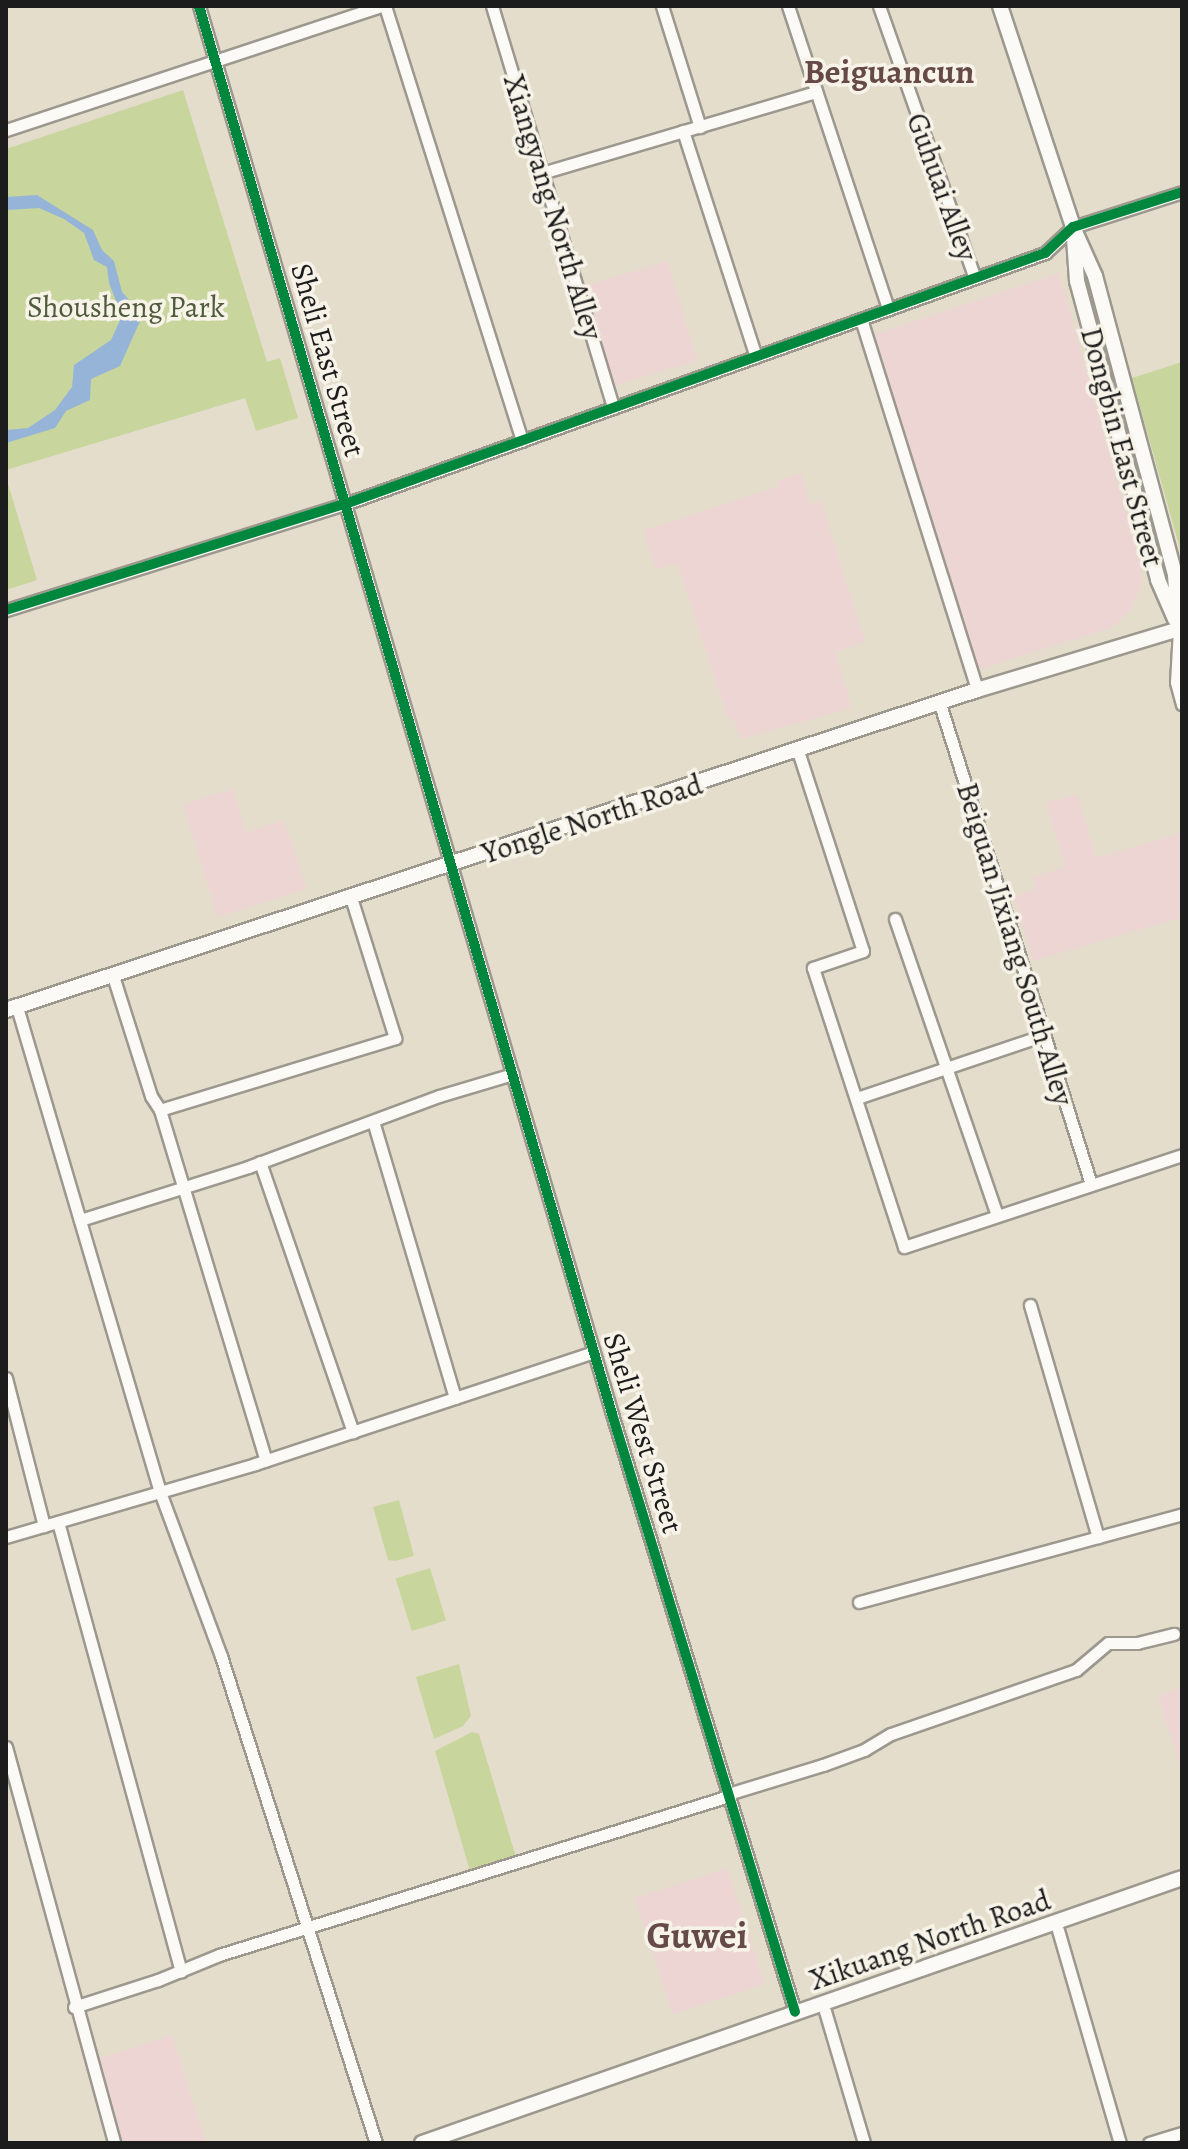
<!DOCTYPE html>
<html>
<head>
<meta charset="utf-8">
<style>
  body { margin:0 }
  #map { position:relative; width:1188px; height:2149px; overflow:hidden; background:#e4ddcc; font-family:Alegreya,serif }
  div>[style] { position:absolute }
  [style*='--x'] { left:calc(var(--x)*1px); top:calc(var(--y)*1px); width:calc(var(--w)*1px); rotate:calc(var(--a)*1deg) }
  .built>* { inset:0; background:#edd5d4; transform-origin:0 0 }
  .green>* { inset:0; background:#c8d69e; transform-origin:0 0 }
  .water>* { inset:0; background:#96b4d8 }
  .roads { filter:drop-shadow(2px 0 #9c988e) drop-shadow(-2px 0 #9c988e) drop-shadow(0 2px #9c988e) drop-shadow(0 -2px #9c988e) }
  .minor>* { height:11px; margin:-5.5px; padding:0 5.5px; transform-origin:5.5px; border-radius:5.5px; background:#fbfaf7 }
  .major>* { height:14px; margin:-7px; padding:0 7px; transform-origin:7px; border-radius:7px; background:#fbfaf7 }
  .cycleway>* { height:10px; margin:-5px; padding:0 5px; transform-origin:5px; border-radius:5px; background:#00873e }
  span { translate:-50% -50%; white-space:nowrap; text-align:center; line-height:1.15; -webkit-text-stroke:7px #f7f3e8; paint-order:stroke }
  .street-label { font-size:30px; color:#1c1c1c }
  .park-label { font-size:30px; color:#505b3c }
  .quarter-label { font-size:34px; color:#664a47; font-weight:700 }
  .district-label { font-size:38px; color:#664a47; font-weight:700 }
  .frame { position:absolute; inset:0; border:8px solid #1c1c1c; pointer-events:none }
</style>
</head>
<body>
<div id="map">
  <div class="built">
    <div style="left:667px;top:261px;width:104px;height:90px;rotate:73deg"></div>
    <div style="clip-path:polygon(1059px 273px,1142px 570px,1141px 587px,1131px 610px,1111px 628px,977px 670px,871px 336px)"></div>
    <div style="clip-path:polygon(801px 473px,810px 504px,821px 501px,865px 642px,835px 652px,852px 708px,740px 739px,733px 718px,728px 719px,677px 564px,656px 569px,643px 531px,779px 486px,778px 480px)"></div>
    <div style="clip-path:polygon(233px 789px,246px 832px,284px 820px,307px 889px,217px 917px,183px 804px)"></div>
    <div style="clip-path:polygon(1077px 794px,1096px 858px,1182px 833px,1182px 917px,1033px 961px,1014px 896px,1036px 889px,1033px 877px,1065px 867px,1046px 803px)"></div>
    <div style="clip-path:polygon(1182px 1687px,1182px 1772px,1158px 1696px)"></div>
    <div style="left:727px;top:1868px;width:122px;height:97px;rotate:72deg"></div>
    <div style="clip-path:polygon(172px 2035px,206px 2143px,120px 2143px,95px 2060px)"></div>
  </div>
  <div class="green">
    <div style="clip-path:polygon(183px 90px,267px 362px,280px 358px,298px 418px,256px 431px,245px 398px,6px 470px,6px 149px)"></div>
    <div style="clip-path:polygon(1182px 362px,1182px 556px,1132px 378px)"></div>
    <div style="clip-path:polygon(6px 477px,37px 580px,6px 590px)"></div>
    <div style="clip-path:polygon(399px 1500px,414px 1556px,395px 1561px,388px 1560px,373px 1507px)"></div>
    <div style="left:430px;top:1568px;width:55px;height:36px;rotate:73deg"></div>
    <div style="clip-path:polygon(459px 1664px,471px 1716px,463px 1726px,434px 1739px,416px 1677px)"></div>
    <div style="clip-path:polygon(472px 1732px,479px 1734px,516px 1857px,470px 1871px,435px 1751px)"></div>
  </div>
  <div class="water">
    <div style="clip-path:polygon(37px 195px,93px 230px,102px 250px,114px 261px,122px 292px,138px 310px,141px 319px,120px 366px,91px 379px,90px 400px,66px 411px,55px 428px,6px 443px,6px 430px,28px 428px,55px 410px,72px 387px,74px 365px,111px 340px,122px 316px,109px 283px,107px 267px,94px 260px,84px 233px,64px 219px,39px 208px,6px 210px,6px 197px)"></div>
  </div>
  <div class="roads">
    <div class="minor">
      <div style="--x:199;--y:6;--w:1467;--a:73.65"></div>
      <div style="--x:612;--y:1414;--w:625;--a:72.98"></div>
      <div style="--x:385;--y:6;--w:456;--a:72.5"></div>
      <div style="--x:492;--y:6;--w:420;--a:73.2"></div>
      <div style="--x:662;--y:6;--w:127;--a:72.6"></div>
      <div style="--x:788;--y:6;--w:319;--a:71.7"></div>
      <div style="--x:879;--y:6;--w:288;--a:70.6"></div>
      <div style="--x:6;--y:130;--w:395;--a:-18.3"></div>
      <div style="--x:683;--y:131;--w:237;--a:72.1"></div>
      <div style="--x:542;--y:173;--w:286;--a:-16.5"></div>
      <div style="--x:861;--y:319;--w:389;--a:72.6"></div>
      <div style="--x:6;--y:610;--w:355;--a:-17.4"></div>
      <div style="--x:345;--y:504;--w:744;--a:-19.73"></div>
      <div style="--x:1045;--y:253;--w:38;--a:-43"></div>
      <div style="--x:1073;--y:227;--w:114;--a:-17.8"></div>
      <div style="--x:1179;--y:629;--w:53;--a:93.2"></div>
      <div style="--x:1176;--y:682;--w:23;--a:75"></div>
      <div style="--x:940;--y:704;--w:503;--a:72.54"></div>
      <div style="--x:798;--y:751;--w:210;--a:72"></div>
      <div style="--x:863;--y:951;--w:53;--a:161.2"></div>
      <div style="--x:813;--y:968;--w:293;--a:71.9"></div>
      <div style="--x:904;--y:1247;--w:293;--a:-18.3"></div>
      <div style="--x:895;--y:919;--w:313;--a:71"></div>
      <div style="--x:113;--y:976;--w:126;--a:72.4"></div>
      <div style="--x:151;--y:1096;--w:17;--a:57"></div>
      <div style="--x:160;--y:1110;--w:366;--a:73.2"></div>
      <div style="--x:17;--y:1007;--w:506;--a:73.57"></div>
      <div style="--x:160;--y:1492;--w:175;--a:69.6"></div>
      <div style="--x:221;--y:1656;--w:511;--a:72.35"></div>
      <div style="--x:857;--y:1098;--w:197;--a:-18.6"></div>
      <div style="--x:160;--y:1110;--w:246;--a:-17"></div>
      <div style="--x:395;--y:1038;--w:147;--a:-107.4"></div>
      <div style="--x:373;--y:1121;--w:289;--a:73.5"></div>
      <div style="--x:260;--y:1162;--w:286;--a:71"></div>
      <div style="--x:80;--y:1220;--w:176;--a:-17.5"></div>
      <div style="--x:248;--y:1167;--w:204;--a:-20.4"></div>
      <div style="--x:439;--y:1096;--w:77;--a:-16.6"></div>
      <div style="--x:1030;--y:1305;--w:242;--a:73.7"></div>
      <div style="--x:6;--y:1378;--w:153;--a:75.6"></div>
      <div style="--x:58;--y:1522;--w:466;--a:74.7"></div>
      <div style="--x:6;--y:1537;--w:259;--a:-16.3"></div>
      <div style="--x:255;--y:1464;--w:357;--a:-18.3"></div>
      <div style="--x:859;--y:1602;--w:335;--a:-15.2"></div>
      <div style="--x:6;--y:1747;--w:410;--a:74.7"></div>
      <div style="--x:728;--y:1794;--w:99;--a:-17"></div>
      <div style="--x:823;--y:1765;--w:44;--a:-20.1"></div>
      <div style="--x:864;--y:1750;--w:31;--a:-31"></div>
      <div style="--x:891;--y:1734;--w:196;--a:-19.1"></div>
      <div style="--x:1076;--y:1670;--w:42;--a:-40.2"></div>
      <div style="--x:1108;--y:1643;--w:29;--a:0"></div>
      <div style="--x:1137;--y:1643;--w:38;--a:-14"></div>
      <div style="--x:1058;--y:1930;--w:222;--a:73.8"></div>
      <div style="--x:74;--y:2007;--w:88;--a:-17.8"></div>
      <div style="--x:158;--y:1980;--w:66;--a:-22.3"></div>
      <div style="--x:219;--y:1955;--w:534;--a:-17.32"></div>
      <div style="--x:825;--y:2011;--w:138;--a:73.5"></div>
      <div style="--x:1149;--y:2143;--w:34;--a:-17"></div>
    </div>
    <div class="major">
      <div style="--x:1000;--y:6;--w:233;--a:71.7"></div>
      <div style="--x:1073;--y:227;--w:54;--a:65.8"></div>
      <div style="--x:1095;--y:276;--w:310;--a:75"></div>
      <div style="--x:1175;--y:575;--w:54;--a:85.8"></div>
      <div style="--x:1074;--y:238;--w:43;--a:86"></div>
      <div style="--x:1077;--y:281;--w:310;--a:74.8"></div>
      <div style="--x:1158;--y:580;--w:43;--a:66.4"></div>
      <div style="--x:6;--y:1010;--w:1022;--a:-18.24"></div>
      <div style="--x:977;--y:690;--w:214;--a:-16.8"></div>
      <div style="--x:422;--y:2143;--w:805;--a:-19.22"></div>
    </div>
  </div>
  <div class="cycleway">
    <div style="--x:199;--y:6;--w:1467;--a:73.65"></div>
    <div style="--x:612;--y:1414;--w:625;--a:72.98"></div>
    <div style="--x:6;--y:610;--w:355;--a:-17.4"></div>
    <div style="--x:345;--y:504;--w:744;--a:-19.73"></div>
    <div style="--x:1045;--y:253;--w:38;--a:-43"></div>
    <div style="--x:1073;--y:227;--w:114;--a:-17.8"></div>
  </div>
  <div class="street-label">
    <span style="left:942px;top:187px;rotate:70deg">Guhuai Alley</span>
    <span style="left:553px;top:207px;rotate:73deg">Xiangyang North Alley</span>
    <span style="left:328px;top:360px;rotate:74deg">Sheli East Street</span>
    <span style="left:1122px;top:447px;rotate:75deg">Dongbin East Street</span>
    <span style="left:592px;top:819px;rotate:-18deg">Yongle North Road</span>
    <span style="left:1015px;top:944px;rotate:73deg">Beiguan Jixiang South Alley</span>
    <span style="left:643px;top:1433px;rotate:73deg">Sheli West Street</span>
    <span style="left:930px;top:1940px;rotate:-19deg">Xikuang North Road</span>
  </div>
  <div class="park-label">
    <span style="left:126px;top:307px">Shousheng Park</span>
  </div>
  <div class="quarter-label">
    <span style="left:889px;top:72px">Beiguancun</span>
  </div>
  <div class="district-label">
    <span style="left:697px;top:1936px">Guwei</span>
  </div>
  <div class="frame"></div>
</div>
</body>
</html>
